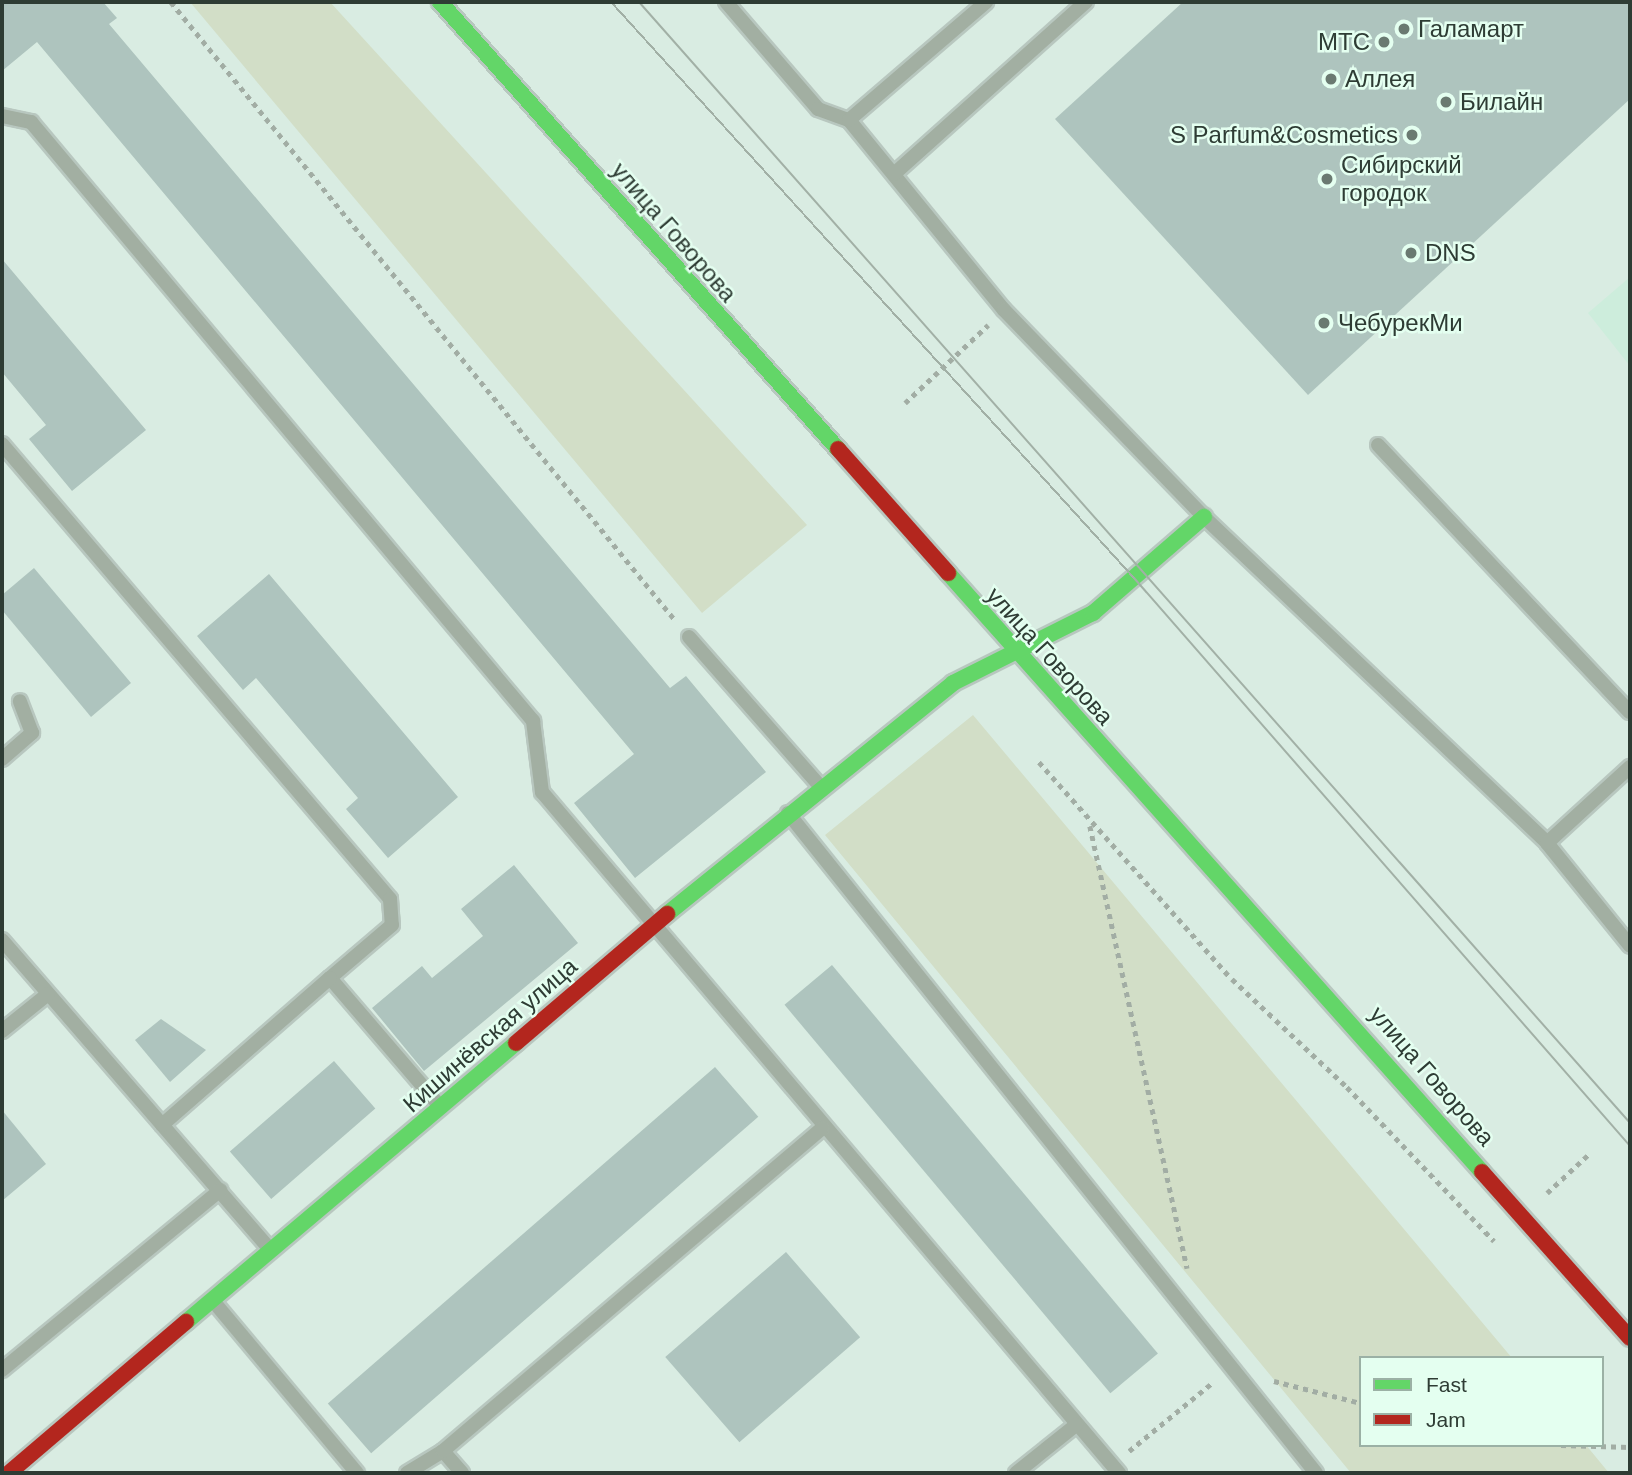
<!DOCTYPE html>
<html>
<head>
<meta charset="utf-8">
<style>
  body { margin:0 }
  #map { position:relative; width:1632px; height:1475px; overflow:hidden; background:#d9ece2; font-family:Arial,sans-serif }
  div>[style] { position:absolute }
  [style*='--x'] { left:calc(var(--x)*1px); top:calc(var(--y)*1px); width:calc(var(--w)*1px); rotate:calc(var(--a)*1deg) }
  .built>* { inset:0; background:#cdeddc }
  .green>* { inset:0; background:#d2dec7 }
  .building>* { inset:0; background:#aec4be; transform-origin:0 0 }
  .path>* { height:4.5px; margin-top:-2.25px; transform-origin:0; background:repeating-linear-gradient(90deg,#a2ada4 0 5px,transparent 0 10px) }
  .roads { filter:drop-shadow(2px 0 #b8c7bf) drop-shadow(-2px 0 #b8c7bf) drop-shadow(0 2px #b8c7bf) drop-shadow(0 -2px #b8c7bf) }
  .lane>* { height:14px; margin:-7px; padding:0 7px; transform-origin:7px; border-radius:7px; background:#a2afa2 }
  .fast>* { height:16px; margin:-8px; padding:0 8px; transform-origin:8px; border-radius:8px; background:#63d668 }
  .jam>* { height:16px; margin:-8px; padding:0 8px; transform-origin:8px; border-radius:8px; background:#b3261e }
  .tram>* { height:2px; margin:-1px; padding:0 1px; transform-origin:1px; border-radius:1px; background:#a2b0a6 }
  .dots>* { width:19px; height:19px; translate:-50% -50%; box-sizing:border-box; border:4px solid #e4fff0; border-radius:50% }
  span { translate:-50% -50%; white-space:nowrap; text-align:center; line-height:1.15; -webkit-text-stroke:5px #e4fff0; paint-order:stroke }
  .poi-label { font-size:24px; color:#2e3c34 }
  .left { translate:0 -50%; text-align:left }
  .right { translate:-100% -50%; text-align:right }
  .street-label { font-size:24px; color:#2e3c34 }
  .frame { position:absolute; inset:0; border:4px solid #2e3c34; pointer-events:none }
  .legend { position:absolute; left:1359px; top:1356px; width:245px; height:91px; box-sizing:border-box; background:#e4fff0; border:2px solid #9bb1a5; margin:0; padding:9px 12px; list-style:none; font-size:21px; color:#2e3c34 }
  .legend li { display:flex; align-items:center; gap:14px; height:35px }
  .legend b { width:35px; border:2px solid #9bb1a5 }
</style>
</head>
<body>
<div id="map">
  <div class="built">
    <div style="clip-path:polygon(1630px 277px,1630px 366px,1588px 313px)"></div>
  </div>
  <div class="green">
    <div style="clip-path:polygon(190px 2px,330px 2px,807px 525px,702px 613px)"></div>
    <div style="clip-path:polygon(973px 715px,1512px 1358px,1361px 1358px,1361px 1445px,1586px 1445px,1609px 1473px,1351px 1473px,825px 835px)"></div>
  </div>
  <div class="building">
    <div style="clip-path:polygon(2px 2px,103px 2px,117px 18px,109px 24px,670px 688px,686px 676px,766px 772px,635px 878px,574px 803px,634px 754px,37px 42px,2px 71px)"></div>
    <div style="clip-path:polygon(1183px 2px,1630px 2px,1630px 99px,1308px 395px,1055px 119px)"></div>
    <div style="clip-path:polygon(2px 259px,146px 430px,72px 491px,29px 439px,46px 425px,2px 372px)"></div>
    <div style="clip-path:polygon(34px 568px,131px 683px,91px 717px,2px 610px,2px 595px)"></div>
    <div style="clip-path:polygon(269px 574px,458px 797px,388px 858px,346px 809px,358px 798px,256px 678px,243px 690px,197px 636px)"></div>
    <div style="clip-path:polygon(514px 865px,578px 943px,424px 1071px,372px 1008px,422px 966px,432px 978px,483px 936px,461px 909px)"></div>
    <div style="left:832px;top:965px;width:507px;height:62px;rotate:50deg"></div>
    <div style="clip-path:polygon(161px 1019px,206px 1050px,170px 1082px,135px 1040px)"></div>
    <div style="left:334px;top:1061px;width:63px;height:138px;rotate:49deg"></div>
    <div style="left:715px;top:1067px;width:66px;height:513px;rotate:49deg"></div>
    <div style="clip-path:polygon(2px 1110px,46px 1164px,2px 1201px)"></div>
    <div style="left:786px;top:1252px;width:113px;height:160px;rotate:49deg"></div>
  </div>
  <div class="path">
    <div style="--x:171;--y:2;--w:797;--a:50.8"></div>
    <div style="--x:905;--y:403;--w:114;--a:-43.2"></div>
    <div style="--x:1039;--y:762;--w:290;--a:48.4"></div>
    <div style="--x:1232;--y:979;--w:158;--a:43.2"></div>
    <div style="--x:1347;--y:1087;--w:213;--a:46.3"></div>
    <div style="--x:1090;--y:826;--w:453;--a:77.6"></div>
    <div style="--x:1547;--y:1193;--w:59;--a:-42.9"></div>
    <div style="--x:1274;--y:1381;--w:90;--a:14.2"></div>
    <div style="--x:1561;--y:1445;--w:69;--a:1.7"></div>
    <div style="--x:1129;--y:1451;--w:107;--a:-39.3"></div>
  </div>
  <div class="roads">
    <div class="lane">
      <div style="--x:726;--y:2;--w:141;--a:49.3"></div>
      <div style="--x:818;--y:109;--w:33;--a:20"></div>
      <div style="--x:849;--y:120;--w:245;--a:50.8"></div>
      <div style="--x:1004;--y:310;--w:288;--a:46"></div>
      <div style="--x:1204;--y:517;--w:473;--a:43.5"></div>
      <div style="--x:1547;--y:843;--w:132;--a:51.1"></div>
      <div style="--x:2;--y:116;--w:30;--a:12"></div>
      <div style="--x:31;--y:122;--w:782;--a:50.03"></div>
      <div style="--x:533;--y:721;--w:72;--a:82.8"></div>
      <div style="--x:542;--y:792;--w:893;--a:49.73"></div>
      <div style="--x:849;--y:120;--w:181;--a:-40.7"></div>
      <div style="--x:894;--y:174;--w:258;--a:-41.9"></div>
      <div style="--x:2;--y:444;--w:598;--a:49.54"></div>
      <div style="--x:390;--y:899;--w:26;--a:86"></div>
      <div style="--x:392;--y:925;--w:82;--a:139.5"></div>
      <div style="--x:330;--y:978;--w:166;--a:49.4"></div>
      <div style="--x:1378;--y:445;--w:367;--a:46.7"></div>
      <div style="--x:689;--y:637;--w:196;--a:48.7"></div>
      <div style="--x:2;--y:759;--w:40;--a:-41"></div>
      <div style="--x:32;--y:733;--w:34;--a:-111"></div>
      <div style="--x:788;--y:813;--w:845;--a:51.34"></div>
      <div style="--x:1547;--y:843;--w:113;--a:-42.5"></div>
      <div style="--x:2;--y:940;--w:408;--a:49.1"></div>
      <div style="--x:2;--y:1031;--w:59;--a:-38.8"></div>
      <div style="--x:162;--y:1125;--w:223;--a:-41.2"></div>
      <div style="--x:214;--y:1302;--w:223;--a:50.1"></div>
      <div style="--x:2;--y:1370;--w:283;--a:-39.5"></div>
      <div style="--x:443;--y:1451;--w:29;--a:49"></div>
      <div style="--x:407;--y:1473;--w:42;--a:-31.4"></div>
      <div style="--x:443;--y:1451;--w:498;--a:-40.4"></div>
      <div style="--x:1016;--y:1473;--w:77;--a:-38.7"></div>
    </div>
    <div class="fast">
      <div style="--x:440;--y:2;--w:599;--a:48.32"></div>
      <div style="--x:948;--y:573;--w:802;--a:48.28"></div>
      <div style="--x:667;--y:914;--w:368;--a:-38.9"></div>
      <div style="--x:953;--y:683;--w:157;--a:-26.6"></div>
      <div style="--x:1093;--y:613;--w:147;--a:-40.9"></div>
      <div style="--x:186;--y:1322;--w:432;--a:-40.2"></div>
    </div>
    <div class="jam">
      <div style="--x:838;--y:449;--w:166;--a:48.4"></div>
      <div style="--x:516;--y:1043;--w:199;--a:-40.5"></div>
      <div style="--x:1482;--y:1172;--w:222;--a:48.3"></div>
      <div style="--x:9;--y:1473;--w:233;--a:-40.5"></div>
    </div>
  </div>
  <div class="tram">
    <div style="--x:611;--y:2;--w:778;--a:47.76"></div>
    <div style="--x:1134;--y:578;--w:754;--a:48.87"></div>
    <div style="--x:639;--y:2;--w:1496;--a:48.52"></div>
  </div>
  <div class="dots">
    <div style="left:1404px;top:29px;background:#6a7a71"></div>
    <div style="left:1384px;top:42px;background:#6a7a71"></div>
    <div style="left:1331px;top:79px;background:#6a7a71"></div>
    <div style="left:1446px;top:102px;background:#6a7a71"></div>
    <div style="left:1412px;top:135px;background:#6a7a71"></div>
    <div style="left:1327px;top:179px;background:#6a7a71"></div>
    <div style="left:1411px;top:253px;background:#6a7a71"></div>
    <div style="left:1324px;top:323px;background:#6a7a71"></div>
  </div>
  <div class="poi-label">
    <span class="left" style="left:1418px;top:29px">Галамарт</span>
    <span class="right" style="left:1370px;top:42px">МТС</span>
    <span class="left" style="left:1345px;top:79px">Аллея</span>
    <span class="left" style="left:1460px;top:102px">Билайн</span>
    <span class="right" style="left:1398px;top:135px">S Parfum&amp;Cosmetics</span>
    <span class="left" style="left:1341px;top:179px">Сибирский<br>городок</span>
    <span class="left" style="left:1425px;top:253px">DNS</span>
    <span class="left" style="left:1338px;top:323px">ЧебурекМи</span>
  </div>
  <div class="street-label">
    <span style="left:674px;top:232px;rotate:49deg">улица Говорова</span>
    <span style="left:1050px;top:656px;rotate:48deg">улица Говорова</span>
    <span style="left:490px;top:1035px;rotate:-41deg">Кишинёвская улица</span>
    <span style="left:1432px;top:1076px;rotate:49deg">улица Говорова</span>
  </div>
  <div class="frame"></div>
  <ul class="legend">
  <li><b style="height:9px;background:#63d668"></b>Fast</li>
  <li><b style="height:9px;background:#b3261e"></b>Jam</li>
  </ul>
</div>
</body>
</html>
